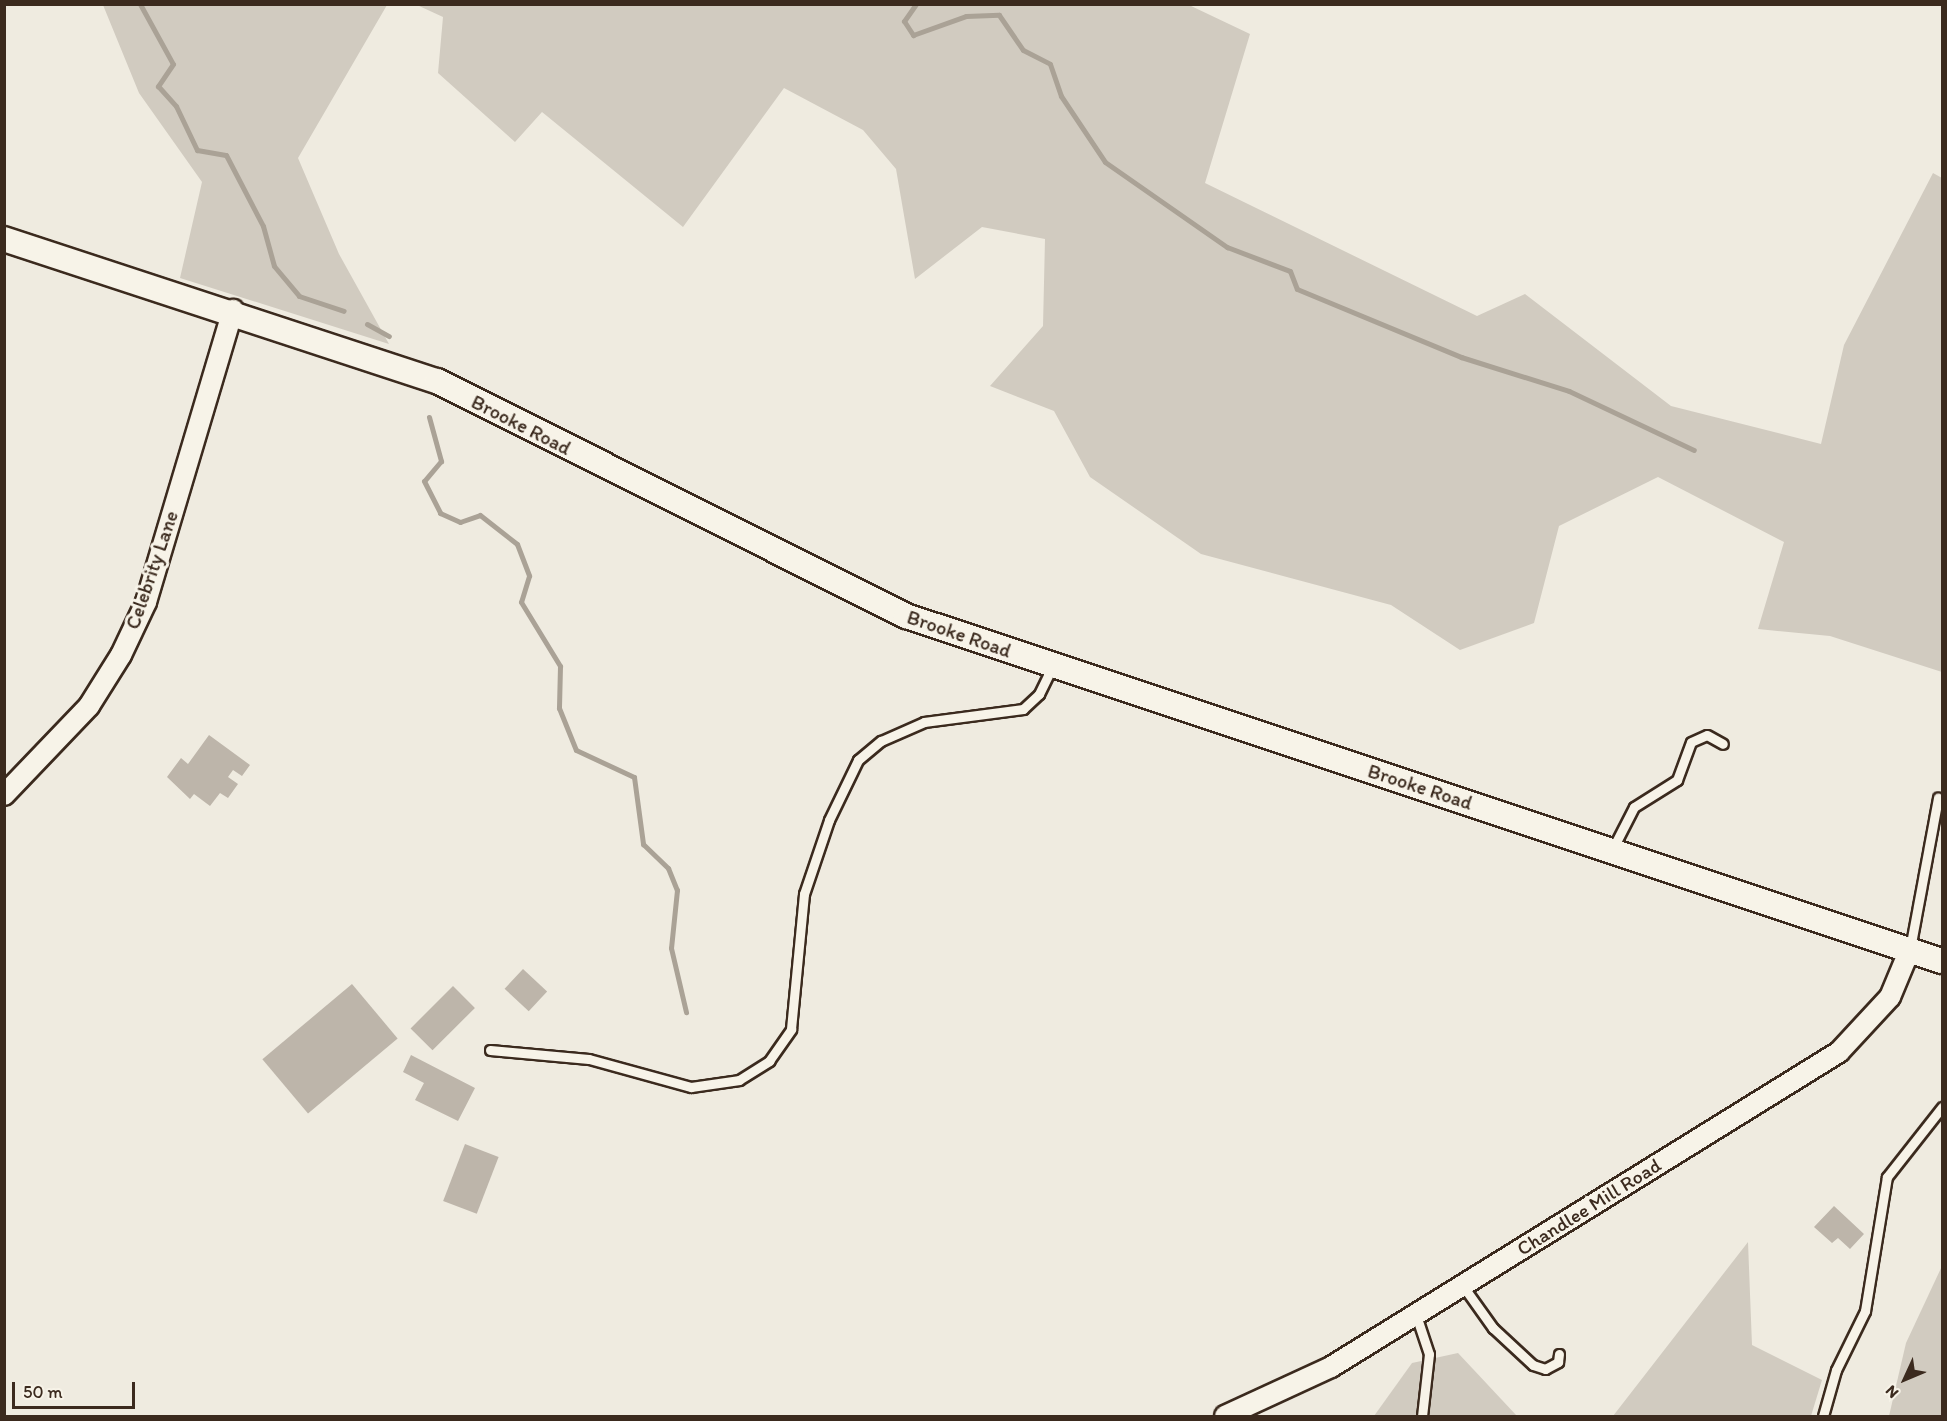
<!DOCTYPE html>
<html>
<head>
<meta charset="utf-8">
<style>
  body { margin:0 }
  #map { position:relative; width:1947px; height:1421px; overflow:hidden; background:#efebe0; font-family:Itim,sans-serif }
  div>[style] { position:absolute }
  [style*='--x'] { left:calc(var(--x)*1px); top:calc(var(--y)*1px); width:calc(var(--w)*1px); rotate:calc(var(--a)*1deg) }
  .green>* { inset:0; background:#d1cbc0 }
  .stream>* { height:5px; margin:-2.5px; padding:0 2.5px; transform-origin:2.5px; border-radius:2.5px; background:#aaa296 }
  .building>* { inset:0; background:#bdb5aa; transform-origin:0 0 }
  .roads { filter:drop-shadow(2px 0 #3b2a1e) drop-shadow(-2px 0 #3b2a1e) drop-shadow(0 2px #3b2a1e) drop-shadow(0 -2px #3b2a1e) }
  .service>* { height:9px; margin:-4.5px; padding:0 4.5px; transform-origin:4.5px; border-radius:4.5px; background:#f7f3e8 }
  .minor>* { height:20px; margin:-10px; padding:0 10px; transform-origin:10px; border-radius:10px; background:#f7f3e8 }
  .tertiary>* { height:24px; margin:-12px; padding:0 12px; transform-origin:12px; border-radius:12px; background:#f7f3e8 }
  span { translate:-50% -50%; white-space:nowrap; text-align:center; line-height:1.15; -webkit-text-stroke:6px #f7f3e8; paint-order:stroke }
  .street-label { font-size:20px; color:#3b2a1e }
  .frame { position:absolute; inset:0; border:6px solid #3b2a1e; pointer-events:none }
  .north { position:absolute; left:1875px; top:1349px; width:60px; height:60px; -webkit-text-stroke:4px #f7f3e8; paint-order:stroke; rotate:226deg; font-size:16px; font-weight:700; line-height:24px; text-align:center; color:#3b2a1e }
  .north::after { content:''; display:block; margin:auto; width:21px; height:27px; background:#3b2a1e; clip-path:polygon(50% 0,100% 100%,50% 72%,0 100%) }
  .scale { position:absolute; left:12px; top:1382px; width:123px; height:27px; box-sizing:border-box; border:3px solid #3b2a1e; border-top:0; padding-left:8px; font-size:18px; line-height:21px; white-space:nowrap; color:#3b2a1e; -webkit-text-stroke:4px #f7f3e8; paint-order:stroke }
</style>
</head>
<body>
<div id="map">
  <div class="green">
    <div style="clip-path:polygon(103px 5px,387px 5px,298px 158px,339px 254px,389px 344px,180px 278px,202px 182px,139px 93px)"></div>
    <div style="clip-path:polygon(417px 5px,1189px 5px,1250px 34px,1205px 183px,1477px 316px,1525px 294px,1671px 406px,1821px 444px,1844px 345px,1933px 173px,1942px 178px,1942px 672px,1830px 636px,1758px 629px,1784px 542px,1658px 477px,1559px 526px,1534px 623px,1460px 650px,1391px 605px,1201px 554px,1090px 477px,1054px 411px,990px 386px,1043px 326px,1045px 239px,982px 227px,915px 279px,896px 169px,863px 130px,784px 88px,683px 227px,542px 112px,515px 142px,438px 73px,443px 17px)"></div>
    <div style="clip-path:polygon(1748px 1242px,1752px 1345px,1822px 1380px,1811px 1416px,1613px 1416px)"></div>
    <div style="clip-path:polygon(1942px 1266px,1942px 1416px,1889px 1416px,1906px 1343px)"></div>
    <div style="clip-path:polygon(1458px 1353px,1517px 1416px,1374px 1416px,1412px 1363px)"></div>
  </div>
  <div class="stream">
    <div style="--x:140;--y:4;--w:68;--a:61.2"></div>
    <div style="--x:173;--y:64;--w:27;--a:124"></div>
    <div style="--x:158;--y:86;--w:27;--a:48"></div>
    <div style="--x:176;--y:106;--w:49;--a:64.5"></div>
    <div style="--x:197;--y:150;--w:29;--a:10"></div>
    <div style="--x:226;--y:155;--w:80;--a:62.5"></div>
    <div style="--x:263;--y:226;--w:41;--a:74.6"></div>
    <div style="--x:274;--y:266;--w:39;--a:50"></div>
    <div style="--x:299;--y:296;--w:47;--a:18.4"></div>
    <div style="--x:916;--y:4;--w:21;--a:125"></div>
    <div style="--x:904;--y:21;--w:17;--a:57"></div>
    <div style="--x:913;--y:35;--w:56;--a:-19.7"></div>
    <div style="--x:966;--y:16;--w:33;--a:-2"></div>
    <div style="--x:999;--y:15;--w:42;--a:55.6"></div>
    <div style="--x:1023;--y:50;--w:30;--a:27"></div>
    <div style="--x:1050;--y:64;--w:34;--a:71"></div>
    <div style="--x:1061;--y:96;--w:79;--a:56.3"></div>
    <div style="--x:1105;--y:162;--w:149;--a:34.9"></div>
    <div style="--x:1227;--y:247;--w:67;--a:20.9"></div>
    <div style="--x:1290;--y:271;--w:19;--a:69"></div>
    <div style="--x:1297;--y:289;--w:178;--a:22.5"></div>
    <div style="--x:1461;--y:357;--w:113;--a:17.5"></div>
    <div style="--x:1569;--y:391;--w:138;--a:25.3"></div>
    <div style="--x:367;--y:324;--w:25;--a:29"></div>
    <div style="--x:429;--y:417;--w:46;--a:74.7"></div>
    <div style="--x:441;--y:461;--w:26;--a:130"></div>
    <div style="--x:424;--y:481;--w:36;--a:63"></div>
    <div style="--x:440;--y:513;--w:22;--a:24"></div>
    <div style="--x:460;--y:522;--w:21;--a:-19"></div>
    <div style="--x:480;--y:515;--w:47;--a:38.1"></div>
    <div style="--x:517;--y:544;--w:34;--a:69"></div>
    <div style="--x:529;--y:576;--w:27;--a:107"></div>
    <div style="--x:521;--y:602;--w:75;--a:58.6"></div>
    <div style="--x:560;--y:666;--w:42;--a:91.4"></div>
    <div style="--x:559;--y:708;--w:45;--a:68"></div>
    <div style="--x:576;--y:750;--w:64;--a:25"></div>
    <div style="--x:634;--y:777;--w:68;--a:82.3"></div>
    <div style="--x:643;--y:844;--w:35;--a:44"></div>
    <div style="--x:668;--y:868;--w:24;--a:68"></div>
    <div style="--x:677;--y:890;--w:58;--a:95.9"></div>
    <div style="--x:671;--y:948;--w:66;--a:76.8"></div>
  </div>
  <div class="building">
    <div style="clip-path:polygon(209px 735px,250px 765px,242px 776px,233px 770px,228px 777px,238px 784px,228px 798px,220px 793px,210px 806px,194px 794px,190px 799px,167px 777px,181px 758px,188px 764px)"></div>
    <div style="left:523px;top:969px;width:33px;height:27px;rotate:43deg"></div>
    <div style="left:352px;top:984px;width:71px;height:117px;rotate:50deg"></div>
    <div style="left:453px;top:986px;width:31px;height:60px;rotate:45deg"></div>
    <div style="clip-path:polygon(411px 1055px,475px 1088px,458px 1121px,415px 1100px,424px 1083px,403px 1072px)"></div>
    <div style="left:465px;top:1144px;width:36px;height:61px;rotate:21deg"></div>
    <div style="clip-path:polygon(1834px 1206px,1864px 1234px,1850px 1249px,1838px 1238px,1832px 1243px,1814px 1227px)"></div>
  </div>
  <div class="roads">
    <div class="service">
      <div style="--x:1612;--y:850;--w:48;--a:-62.9"></div>
      <div style="--x:1634;--y:807;--w:51;--a:-32.1"></div>
      <div style="--x:1677;--y:780;--w:40;--a:-69.8"></div>
      <div style="--x:1691;--y:742;--w:17;--a:-24"></div>
      <div style="--x:1707;--y:735;--w:18;--a:29"></div>
      <div style="--x:1910;--y:949;--w:154;--a:-79.5"></div>
      <div style="--x:490;--y:1050;--w:99;--a:5.2"></div>
      <div style="--x:589;--y:1059;--w:106;--a:15.4"></div>
      <div style="--x:691;--y:1087;--w:49;--a:-8.3"></div>
      <div style="--x:739;--y:1080;--w:36;--a:-32"></div>
      <div style="--x:769;--y:1061;--w:39;--a:-55"></div>
      <div style="--x:791;--y:1029;--w:136;--a:-84.5"></div>
      <div style="--x:804;--y:894;--w:78;--a:-71.3"></div>
      <div style="--x:829;--y:820;--w:67;--a:-64.2"></div>
      <div style="--x:858;--y:760;--w:30;--a:-40"></div>
      <div style="--x:881;--y:741;--w:47;--a:-23.8"></div>
      <div style="--x:924;--y:722;--w:100;--a:-7.5"></div>
      <div style="--x:1023;--y:709;--w:22;--a:-43"></div>
      <div style="--x:1039;--y:694;--w:32;--a:-64"></div>
      <div style="--x:1463;--y:1286;--w:52;--a:54.5"></div>
      <div style="--x:1493;--y:1328;--w:54;--a:42.8"></div>
      <div style="--x:1533;--y:1365;--w:13;--a:18"></div>
      <div style="--x:1545;--y:1369;--w:15;--a:-28"></div>
      <div style="--x:1558;--y:1362;--w:8;--a:-83"></div>
      <div style="--x:1416;--y:1315;--w:41;--a:71.6"></div>
      <div style="--x:1429;--y:1354;--w:62;--a:96.4"></div>
      <div style="--x:1823;--y:1416;--w:48;--a:-74.2"></div>
      <div style="--x:1836;--y:1370;--w:66;--a:-63.8"></div>
      <div style="--x:1865;--y:1311;--w:136;--a:-80.7"></div>
      <div style="--x:1887;--y:1177;--w:89;--a:-51.8"></div>
    </div>
    <div class="minor">
      <div style="--x:4;--y:795;--w:123;--a:-46.3"></div>
      <div style="--x:89;--y:706;--w:60;--a:-57.9"></div>
      <div style="--x:121;--y:655;--w:59;--a:-64.7"></div>
      <div style="--x:146;--y:602;--w:305;--a:-73.4"></div>
      <div style="--x:1225;--y:1416;--w:117;--a:-24.8"></div>
      <div style="--x:1331;--y:1367;--w:598;--a:-31.8"></div>
      <div style="--x:1839;--y:1052;--w:75;--a:-47.2"></div>
      <div style="--x:1890;--y:997;--w:52;--a:-67.4"></div>
    </div>
    <div class="tertiary">
      <div style="--x:4;--y:239;--w:456;--a:18.2"></div>
      <div style="--x:437;--y:381;--w:525;--a:26.61"></div>
      <div style="--x:906;--y:616;--w:1092;--a:18.42"></div>
    </div>
  </div>
  <div class="street-label">
    <span style="left:521px;top:425px;rotate:27deg">Brooke Road</span>
    <span style="left:152px;top:570px;rotate:-71deg">Celebrity Lane</span>
    <span style="left:959px;top:634px;rotate:19deg">Brooke Road</span>
    <span style="left:1420px;top:787px;rotate:18deg">Brooke Road</span>
    <span style="left:1589px;top:1207px;rotate:-32deg">Chandlee Mill Road</span>
  </div>
  <div class="frame"></div>
  <div class="north">N</div>
  <div class="scale">50 m</div>
</div>
</body>
</html>
